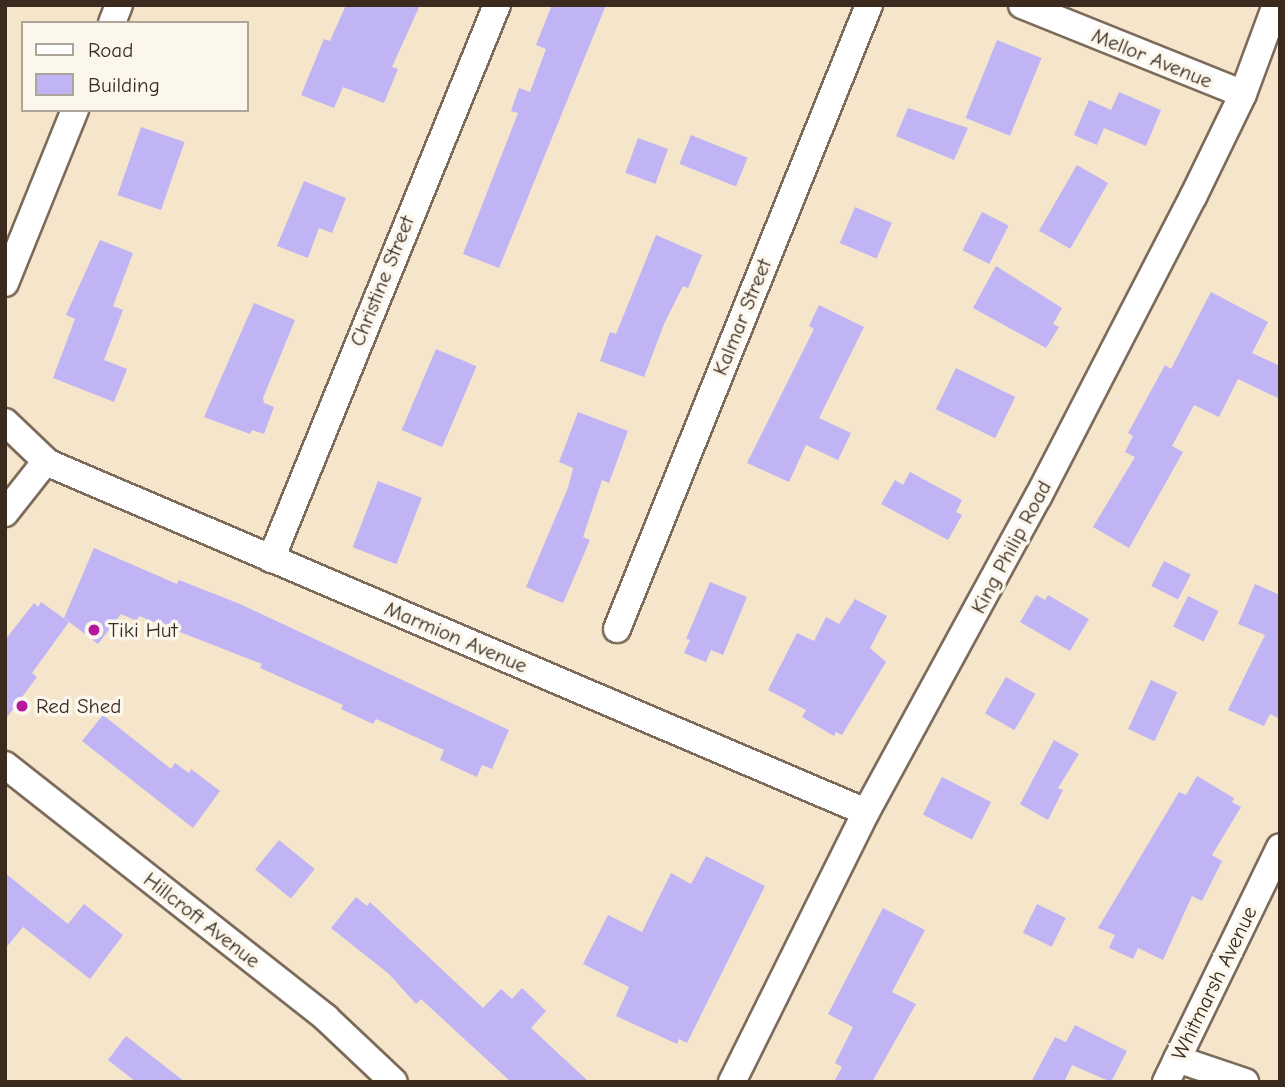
<!DOCTYPE html>
<html>
<head>
<meta charset="utf-8">
<style>
  body { margin:0 }
  #map { position:relative; width:1285px; height:1087px; overflow:hidden; background:#f4e5cb; font-family:"Comic Neue",sans-serif }
  div>[style] { position:absolute }
  [style*='--x'] { left:calc(var(--x)*1px); top:calc(var(--y)*1px); width:calc(var(--w)*1px); rotate:calc(var(--a)*1deg) }
  .building>* { inset:0; background:#c1b4f5; transform-origin:0 0 }
  .roads { filter:drop-shadow(2px 0 #7c6b5b) drop-shadow(-2px 0 #7c6b5b) drop-shadow(0 2px #7c6b5b) drop-shadow(0 -2px #7c6b5b) }
  .minor>* { height:26px; margin:-13px; padding:0 13px; transform-origin:13px; border-radius:13px; background:#fff }
  .dots>* { width:19px; height:19px; translate:-50% -50%; box-sizing:border-box; border:4px solid #fbf7ec; border-radius:50% }
  span { translate:-50% -50%; white-space:nowrap; text-align:center; line-height:1.15; -webkit-text-stroke:7px #fbf7ec; paint-order:stroke }
  .street-label { font-size:21px; color:#3b2a1e }
  .poi-label { font-size:21px; color:#3b2a1e }
  .left { translate:0 -50%; text-align:left }
  .frame { position:absolute; inset:0; border:7px solid #3b2a1e; pointer-events:none }
  .legend { position:absolute; left:21px; top:21px; width:228px; height:91px; box-sizing:border-box; background:#fbf7ec; border:2px solid #aea59a; margin:0; padding:9px 12px; list-style:none; font-size:21px; color:#3b2a1e }
  .legend li { display:flex; align-items:center; gap:14px; height:35px }
  .legend b { width:35px; border:2px solid #aea59a }
</style>
</head>
<body>
<div id="map">
  <div class="building">
    <div style="clip-path:polygon(346px 5px,420px 5px,392px 67px,398px 69px,384px 103px,343px 87px,334px 108px,301px 95px,324px 39px,330px 41px)"></div>
    <div style="clip-path:polygon(552px 5px,606px 5px,499px 268px,463px 254px,518px 113px,511px 111px,519px 88px,530px 92px,546px 49px,536px 45px)"></div>
    <div style="left:997px;top:40px;width:48px;height:84px;rotate:22deg"></div>
    <div style="clip-path:polygon(1119px 92px,1161px 110px,1146px 146px,1104px 128px,1097px 145px,1074px 135px,1089px 100px,1111px 110px)"></div>
    <div style="clip-path:polygon(908px 108px,968px 128px,954px 160px,896px 136px)"></div>
    <div style="left:141px;top:127px;width:46px;height:72px;rotate:19deg"></div>
    <div style="left:691px;top:135px;width:61px;height:31px;rotate:22deg"></div>
    <div style="left:638px;top:138px;width:32px;height:37px;rotate:20deg"></div>
    <div style="left:1077px;top:165px;width:36px;height:76px;rotate:30deg"></div>
    <div style="clip-path:polygon(304px 181px,346px 198px,332px 233px,319px 228px,308px 258px,277px 246px)"></div>
    <div style="left:855px;top:207px;width:40px;height:39px;rotate:23deg"></div>
    <div style="left:982px;top:212px;width:30px;height:43px;rotate:27deg"></div>
    <div style="clip-path:polygon(656px 235px,702px 255px,688px 288px,683px 286px,664px 324px,644px 377px,600px 361px,610px 332px,616px 334px)"></div>
    <div style="clip-path:polygon(100px 240px,133px 253px,113px 306px,123px 310px,104px 360px,127px 369px,114px 402px,53px 378px,75px 319px,66px 315px)"></div>
    <div style="clip-path:polygon(996px 266px,1062px 308px,1053px 324px,1059px 327px,1046px 348px,973px 308px)"></div>
    <div style="clip-path:polygon(1211px 292px,1268px 322px,1252px 353px,1280px 366px,1280px 399px,1238px 379px,1219px 417px,1194px 405px,1172px 446px,1183px 452px,1129px 548px,1093px 527px,1135px 457px,1125px 452px,1133px 436px,1128px 433px,1165px 365px,1171px 369px)"></div>
    <div style="clip-path:polygon(254px 303px,295px 320px,263px 398px,264px 403px,274px 407px,264px 434px,252px 430px,250px 434px,204px 417px)"></div>
    <div style="clip-path:polygon(819px 305px,864px 327px,819px 418px,851px 433px,838px 460px,806px 445px,789px 482px,747px 463px,814px 329px,809px 326px)"></div>
    <div style="left:436px;top:349px;width:44px;height:88px;rotate:23deg"></div>
    <div style="left:956px;top:368px;width:66px;height:46px;rotate:26deg"></div>
    <div style="clip-path:polygon(578px 412px,628px 431px,609px 483px,602px 480px,583px 537px,590px 540px,563px 603px,526px 587px,568px 488px,573px 468px,559px 462px)"></div>
    <div style="clip-path:polygon(910px 472px,962px 500px,956px 512px,962px 515px,948px 540px,881px 504px,895px 480px,903px 485px)"></div>
    <div style="left:378px;top:481px;width:47px;height:71px;rotate:21deg"></div>
    <div style="clip-path:polygon(94px 548px,177px 584px,179px 580px,240px 604px,509px 730px,492px 769px,482px 765px,477px 777px,440px 760px,444px 750px,376px 719px,373px 724px,341px 709px,343px 705px,260px 668px,262px 664px,139px 616px,137px 621px,121px 614px,98px 644px,64px 618px)"></div>
    <div style="left:1164px;top:561px;width:30px;height:28px;rotate:27deg"></div>
    <div style="clip-path:polygon(710px 582px,747px 597px,723px 655px,711px 650px,706px 662px,684px 653px,690px 640px,686px 639px)"></div>
    <div style="clip-path:polygon(1255px 584px,1280px 595px,1280px 719px,1270px 714px,1264px 726px,1228px 710px,1265px 635px,1238px 624px)"></div>
    <div style="clip-path:polygon(1036px 595px,1045px 600px,1048px 595px,1089px 619px,1070px 651px,1020px 622px)"></div>
    <div style="left:1188px;top:596px;width:34px;height:34px;rotate:26deg"></div>
    <div style="clip-path:polygon(855px 599px,887px 616px,870px 648px,886px 662px,842px 735px,836px 732px,834px 736px,802px 717px,806px 710px,768px 690px,797px 633px,814px 641px,826px 617px,839px 624px)"></div>
    <div style="clip-path:polygon(41px 602px,69px 622px,32px 673px,37px 677px,5px 720px,5px 640px,34px 603px,38px 607px)"></div>
    <div style="left:1006px;top:677px;width:34px;height:42px;rotate:30deg"></div>
    <div style="left:1151px;top:680px;width:29px;height:54px;rotate:25deg"></div>
    <div style="clip-path:polygon(103px 715px,171px 769px,175px 763px,189px 773px,191px 769px,220px 791px,193px 828px,82px 741px)"></div>
    <div style="clip-path:polygon(1054px 740px,1079px 754px,1058px 788px,1063px 790px,1048px 820px,1020px 804px)"></div>
    <div style="clip-path:polygon(1197px 776px,1234px 798px,1232px 802px,1241px 807px,1212px 855px,1222px 861px,1202px 901px,1192px 896px,1163px 960px,1138px 948px,1133px 959px,1109px 948px,1115px 935px,1098px 928px,1179px 792px,1186px 795px)"></div>
    <div style="left:942px;top:777px;width:55px;height:42px;rotate:27deg"></div>
    <div style="left:279px;top:840px;width:46px;height:38px;rotate:39deg"></div>
    <div style="clip-path:polygon(706px 856px,765px 886px,687px 1043px,679px 1039px,677px 1044px,616px 1016px,629px 987px,583px 964px,608px 915px,642px 932px,671px 873px,691px 884px)"></div>
    <div style="clip-path:polygon(5px 873px,68px 924px,84px 904px,123px 935px,90px 979px,23px 927px,5px 949px)"></div>
    <div style="clip-path:polygon(356px 897px,367px 906px,370px 902px,483px 1008px,501px 989px,512px 999px,522px 988px,546px 1011px,531px 1028px,589px 1082px,511px 1082px,421px 999px,416px 1004px,389px 974px,331px 928px)"></div>
    <div style="left:1037px;top:904px;width:32px;height:32px;rotate:26deg"></div>
    <div style="clip-path:polygon(883px 908px,925px 930px,892px 992px,916px 1004px,872px 1082px,834px 1082px,842px 1067px,835px 1063px,853px 1027px,828px 1014px)"></div>
    <div style="clip-path:polygon(1075px 1025px,1127px 1051px,1111px 1082px,1072px 1065px,1064px 1082px,1031px 1082px,1055px 1037px,1066px 1042px)"></div>
    <div style="clip-path:polygon(126px 1036px,185px 1082px,136px 1082px,108px 1060px)"></div>
  </div>
  <div class="roads">
    <div class="minor">
      <div style="--x:1022;--y:5;--w:238;--a:21.9"></div>
      <div style="--x:112;--y:23;--w:19;--a:-69"></div>
      <div style="--x:5;--y:283;--w:187;--a:-68"></div>
      <div style="--x:5;--y:422;--w:59;--a:43.6"></div>
      <div style="--x:48;--y:463;--w:889;--a:23.11"></div>
      <div style="--x:5;--y:513;--w:66;--a:-51.7"></div>
      <div style="--x:271;--y:559;--w:598;--a:-67.81"></div>
      <div style="--x:617;--y:629;--w:673;--a:-68.01"></div>
      <div style="--x:5;--y:765;--w:409;--a:38.2"></div>
      <div style="--x:326;--y:1018;--w:93;--a:43.3"></div>
      <div style="--x:1177;--y:1059;--w:72;--a:18.7"></div>
      <div style="--x:732;--y:1082;--w:301;--a:-63.6"></div>
      <div style="--x:866;--y:812;--w:359;--a:-61.4"></div>
      <div style="--x:1038;--y:497;--w:338;--a:-62.7"></div>
      <div style="--x:1193;--y:197;--w:114;--a:-64.1"></div>
      <div style="--x:1243;--y:94;--w:95;--a:-69.7"></div>
      <div style="--x:1166;--y:1082;--w:261;--a:-64.1"></div>
    </div>
  </div>
  <div class="dots">
    <div style="left:94px;top:630px;background:#b5179e"></div>
    <div style="left:22px;top:706px;background:#b5179e"></div>
  </div>
  <div class="street-label">
    <span style="left:1152px;top:58px;rotate:22deg">Mellor Avenue</span>
    <span style="left:382px;top:281px;rotate:-68deg">Christine Street</span>
    <span style="left:742px;top:317px;rotate:-68deg">Kalmar Street</span>
    <span style="left:1011px;top:547px;rotate:-62deg">King Philip Road</span>
    <span style="left:456px;top:637px;rotate:23deg">Marmion Avenue</span>
    <span style="left:202px;top:920px;rotate:38deg">Hillcroft Avenue</span>
    <span style="left:1214px;top:983px;rotate:-64deg">Whitmarsh Avenue</span>
  </div>
  <div class="poi-label">
    <span class="left" style="left:108px;top:630px">Tiki Hut</span>
    <span class="left" style="left:36px;top:706px">Red Shed</span>
  </div>
  <div class="frame"></div>
  <ul class="legend">
  <li><b style="height:9px;background:#fff"></b>Road</li>
  <li><b style="height:19px;background:#c1b4f5"></b>Building</li>
  </ul>
</div>
</body>
</html>
